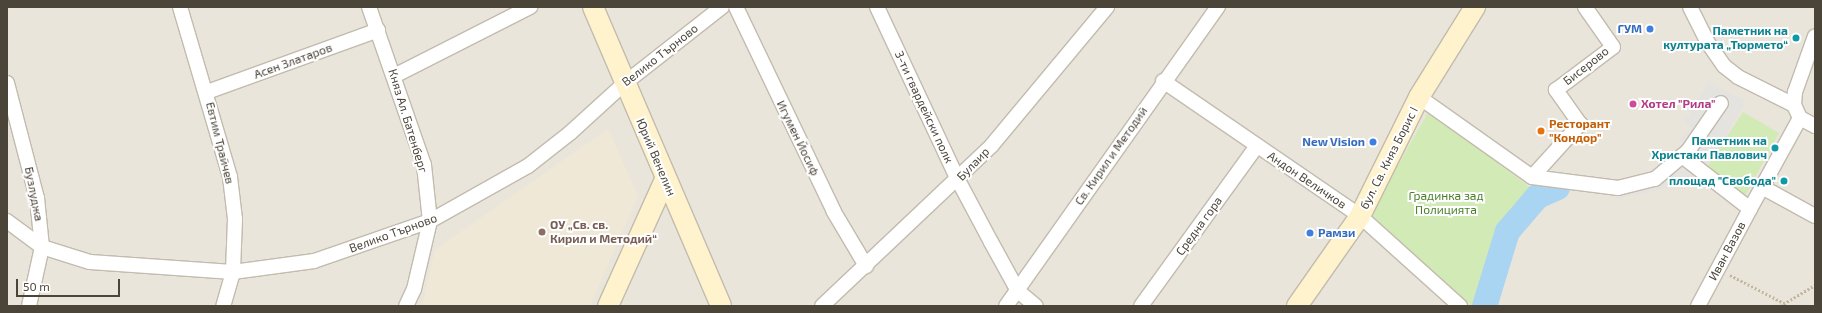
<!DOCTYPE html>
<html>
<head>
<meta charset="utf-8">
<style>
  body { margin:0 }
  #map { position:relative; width:1822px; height:313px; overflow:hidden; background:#f6f3ec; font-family:"Exo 2",sans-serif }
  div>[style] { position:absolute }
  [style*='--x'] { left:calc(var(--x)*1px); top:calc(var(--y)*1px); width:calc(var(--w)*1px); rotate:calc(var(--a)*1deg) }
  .residential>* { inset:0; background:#eae5da; transform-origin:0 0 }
  .education>* { inset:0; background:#efe8d6 }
  .green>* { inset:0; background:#d2eab5 }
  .parking>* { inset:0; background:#e5e3e0 }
  .river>* { height:25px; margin:-12.5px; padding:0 12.5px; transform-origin:12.5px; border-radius:12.5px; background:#a9d4f2 }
  .path>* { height:2.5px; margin-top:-1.25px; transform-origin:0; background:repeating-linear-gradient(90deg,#c4b79f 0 2px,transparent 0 4px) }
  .roads { filter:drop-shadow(1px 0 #c2bbae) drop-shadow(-1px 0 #c2bbae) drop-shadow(0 1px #c2bbae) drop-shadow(0 -1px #c2bbae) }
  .street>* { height:14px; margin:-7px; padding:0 7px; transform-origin:7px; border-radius:7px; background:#fff }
  .secondary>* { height:20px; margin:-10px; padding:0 10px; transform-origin:10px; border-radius:10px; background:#fff3cd }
  .dots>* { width:11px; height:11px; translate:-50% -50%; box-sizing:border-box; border:2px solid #fff; border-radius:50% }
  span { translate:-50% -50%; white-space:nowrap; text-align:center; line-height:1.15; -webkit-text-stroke:4px #fff; paint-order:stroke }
  .shop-label { font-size:12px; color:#366cbe; font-weight:700 }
  .right { translate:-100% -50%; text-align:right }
  .left { translate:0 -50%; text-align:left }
  .culture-label { font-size:12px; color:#0d838f; font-weight:700 }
  .street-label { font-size:12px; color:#4b4439 }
  .hotel-label { font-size:12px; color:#b23c85; font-weight:700 }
  .food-label { font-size:12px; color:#c56008; font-weight:700 }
  .park-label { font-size:12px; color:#4a7f2a }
  .education-label { font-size:12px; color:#785e54; font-weight:700 }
  .frame { position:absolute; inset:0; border:8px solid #4b4439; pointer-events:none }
  .scale { position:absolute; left:16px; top:279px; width:104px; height:18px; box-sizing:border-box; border:2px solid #4b4439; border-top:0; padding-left:5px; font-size:12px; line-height:14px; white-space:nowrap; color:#4b4439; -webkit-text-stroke:3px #fff; paint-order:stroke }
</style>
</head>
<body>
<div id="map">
  <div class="residential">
    <div style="left:7px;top:7px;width:1808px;height:299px"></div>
  </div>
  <div class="education">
    <div style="clip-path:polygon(608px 129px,638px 196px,590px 306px,422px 306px,435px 250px)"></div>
  </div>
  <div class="green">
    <div style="clip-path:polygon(1429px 111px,1535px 191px,1496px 237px,1490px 267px,1478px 306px,1472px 306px,1369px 215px)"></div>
    <div style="clip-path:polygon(1743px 112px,1779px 133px,1745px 196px,1706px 169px)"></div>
  </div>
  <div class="parking">
    <div style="clip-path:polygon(1708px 81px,1746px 102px,1706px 169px,1667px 188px,1616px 199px,1614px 188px,1655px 179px,1687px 150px,1679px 139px,1691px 129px,1684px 119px,1691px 115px,1686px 108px,1700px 96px)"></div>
  </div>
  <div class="river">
    <div style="--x:1484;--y:306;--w:78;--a:-73"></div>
    <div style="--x:1507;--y:231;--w:46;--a:-49.4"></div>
    <div style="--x:1537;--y:196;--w:22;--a:-24"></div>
  </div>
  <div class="path">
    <div style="--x:1730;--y:275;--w:61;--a:27.4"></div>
    <div style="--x:1780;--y:306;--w:41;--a:-31"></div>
  </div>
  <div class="roads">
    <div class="street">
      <div style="--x:180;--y:7;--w:177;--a:73.6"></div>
      <div style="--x:230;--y:177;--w:42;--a:83.2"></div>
      <div style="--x:235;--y:219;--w:53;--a:92.2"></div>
      <div style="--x:233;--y:272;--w:35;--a:106"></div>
      <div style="--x:369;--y:7;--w:167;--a:70.8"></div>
      <div style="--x:424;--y:165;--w:56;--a:83.9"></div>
      <div style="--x:430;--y:221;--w:70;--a:103.2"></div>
      <div style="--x:414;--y:289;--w:19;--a:115"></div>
      <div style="--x:736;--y:7;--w:227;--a:64.4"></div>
      <div style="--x:834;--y:212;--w:63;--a:59.3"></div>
      <div style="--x:877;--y:7;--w:191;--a:64.9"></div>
      <div style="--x:958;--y:180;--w:70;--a:62"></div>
      <div style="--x:991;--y:242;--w:56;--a:61.1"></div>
      <div style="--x:1018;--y:291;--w:23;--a:40"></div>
      <div style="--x:1690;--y:7;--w:40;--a:63.4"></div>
      <div style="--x:1708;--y:43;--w:28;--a:55"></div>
      <div style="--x:1724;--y:66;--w:18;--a:38"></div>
      <div style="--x:1738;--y:77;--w:63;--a:26.6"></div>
      <div style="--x:1794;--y:105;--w:14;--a:65"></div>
      <div style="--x:1800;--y:118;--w:17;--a:28"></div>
      <div style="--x:394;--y:76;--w:153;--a:-26.9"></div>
      <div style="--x:1163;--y:81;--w:239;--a:34.4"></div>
      <div style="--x:1360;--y:216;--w:135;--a:42"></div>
      <div style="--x:7;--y:83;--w:119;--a:75.4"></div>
      <div style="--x:37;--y:198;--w:49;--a:84.2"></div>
      <div style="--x:42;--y:247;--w:60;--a:102.4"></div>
      <div style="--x:207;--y:92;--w:182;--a:-19.9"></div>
      <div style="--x:1419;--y:97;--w:138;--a:35.3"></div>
      <div style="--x:1532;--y:177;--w:87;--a:7.3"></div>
      <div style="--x:1618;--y:188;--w:38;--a:-14"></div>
      <div style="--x:1655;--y:179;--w:43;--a:-40.3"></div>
      <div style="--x:1688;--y:151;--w:58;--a:-55.5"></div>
      <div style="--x:1794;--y:105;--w:13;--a:-86"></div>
      <div style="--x:1795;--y:92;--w:59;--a:-70.3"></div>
      <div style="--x:1682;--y:156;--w:86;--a:37.9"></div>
      <div style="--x:1750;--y:209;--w:110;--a:118.2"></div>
      <div style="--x:1532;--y:177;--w:72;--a:-47.8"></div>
      <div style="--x:1580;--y:124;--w:42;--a:-125.2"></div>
      <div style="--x:1556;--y:90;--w:71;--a:-37"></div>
      <div style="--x:1613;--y:47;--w:49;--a:-125"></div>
      <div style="--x:1762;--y:187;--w:60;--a:28.7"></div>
      <div style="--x:1750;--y:209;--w:104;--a:-61.2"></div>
      <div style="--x:7;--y:221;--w:44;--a:36.6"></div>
      <div style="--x:42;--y:247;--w:50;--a:17.4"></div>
      <div style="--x:90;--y:262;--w:143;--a:4"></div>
      <div style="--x:233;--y:272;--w:82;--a:-7.7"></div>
      <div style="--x:314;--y:261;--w:123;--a:-19"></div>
      <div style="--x:430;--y:221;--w:112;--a:-29.3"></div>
      <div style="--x:528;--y:166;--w:53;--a:-38.2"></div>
      <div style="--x:570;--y:133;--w:74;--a:-42.3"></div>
      <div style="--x:625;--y:83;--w:123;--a:-38.1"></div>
      <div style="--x:822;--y:306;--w:234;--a:-43.4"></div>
      <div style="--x:992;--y:145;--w:180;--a:-50.2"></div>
      <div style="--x:1006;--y:306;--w:367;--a:-54.7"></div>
      <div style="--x:1141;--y:306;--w:198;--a:-54.1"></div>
    </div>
    <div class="secondary">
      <div style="--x:593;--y:7;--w:325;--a:66.8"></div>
      <div style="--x:608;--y:306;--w:138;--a:-65.7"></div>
      <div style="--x:1297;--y:306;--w:110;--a:-55"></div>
      <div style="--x:1360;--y:216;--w:133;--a:-63.6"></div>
      <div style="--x:1419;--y:97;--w:106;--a:-58.1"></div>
    </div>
  </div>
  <div class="dots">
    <div style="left:1650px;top:29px;background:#3f7fe0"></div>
    <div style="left:1796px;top:38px;background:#0f9aa8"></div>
    <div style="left:1633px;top:104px;background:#d1479c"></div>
    <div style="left:1541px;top:131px;background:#e8710a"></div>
    <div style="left:1373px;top:142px;background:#3f7fe0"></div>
    <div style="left:1775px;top:148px;background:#0f9aa8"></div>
    <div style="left:1784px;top:181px;background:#0f9aa8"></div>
    <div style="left:542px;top:232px;background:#8d6e63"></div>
    <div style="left:1310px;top:233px;background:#3f7fe0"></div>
  </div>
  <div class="shop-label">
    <span class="right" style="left:1642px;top:29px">ГУМ</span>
    <span class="right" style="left:1365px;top:142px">New Vision</span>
    <span class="left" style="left:1318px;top:233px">Рамзи</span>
  </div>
  <div class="culture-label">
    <span class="right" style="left:1788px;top:38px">Паметник на<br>културата „Тюрмето“</span>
    <span class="right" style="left:1767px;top:148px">Паметник на<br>Христаки Павлович</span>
    <span class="right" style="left:1776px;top:181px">площад "Свобода"</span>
  </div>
  <div class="street-label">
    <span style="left:660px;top:55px;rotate:-38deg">Велико Търново</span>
    <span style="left:293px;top:61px;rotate:-20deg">Асен Златаров</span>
    <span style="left:1586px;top:66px;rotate:-38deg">Бисерово</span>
    <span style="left:924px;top:107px;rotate:65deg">3-ти гвардейски полк</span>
    <span style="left:408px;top:121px;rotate:73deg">Княз Ал. Батенберг</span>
    <span style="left:798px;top:138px;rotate:64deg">Игумен Йосиф</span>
    <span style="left:220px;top:143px;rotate:76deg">Евтим Трайчев</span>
    <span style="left:1111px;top:156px;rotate:-55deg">Св. Кирил и Методий</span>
    <span style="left:656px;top:157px;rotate:67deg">Юрий Венелин</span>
    <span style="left:1389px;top:158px;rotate:-63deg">бул. Св. Княз Борис I</span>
    <span style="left:973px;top:164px;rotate:-46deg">Булаир</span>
    <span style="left:1307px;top:180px;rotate:34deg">Андон Величков</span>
    <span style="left:34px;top:194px;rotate:79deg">Бузлуджа</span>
    <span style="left:1199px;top:226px;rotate:-54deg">Средна гора</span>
    <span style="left:393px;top:233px;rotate:-20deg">Велико Търново</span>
    <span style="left:1727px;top:251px;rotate:-62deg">Иван Вазов</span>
  </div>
  <div class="hotel-label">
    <span class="left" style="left:1641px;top:104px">Хотел "Рила"</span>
  </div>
  <div class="food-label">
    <span class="left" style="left:1549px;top:131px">Ресторант<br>"Кондор"</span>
  </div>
  <div class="park-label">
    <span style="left:1446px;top:203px">Градинка зад<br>Полицията</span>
  </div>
  <div class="education-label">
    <span class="left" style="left:550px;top:232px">ОУ „Св. св.<br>Кирил и Методий“</span>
  </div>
  <div class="frame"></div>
  <div class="scale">50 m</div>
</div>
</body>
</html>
